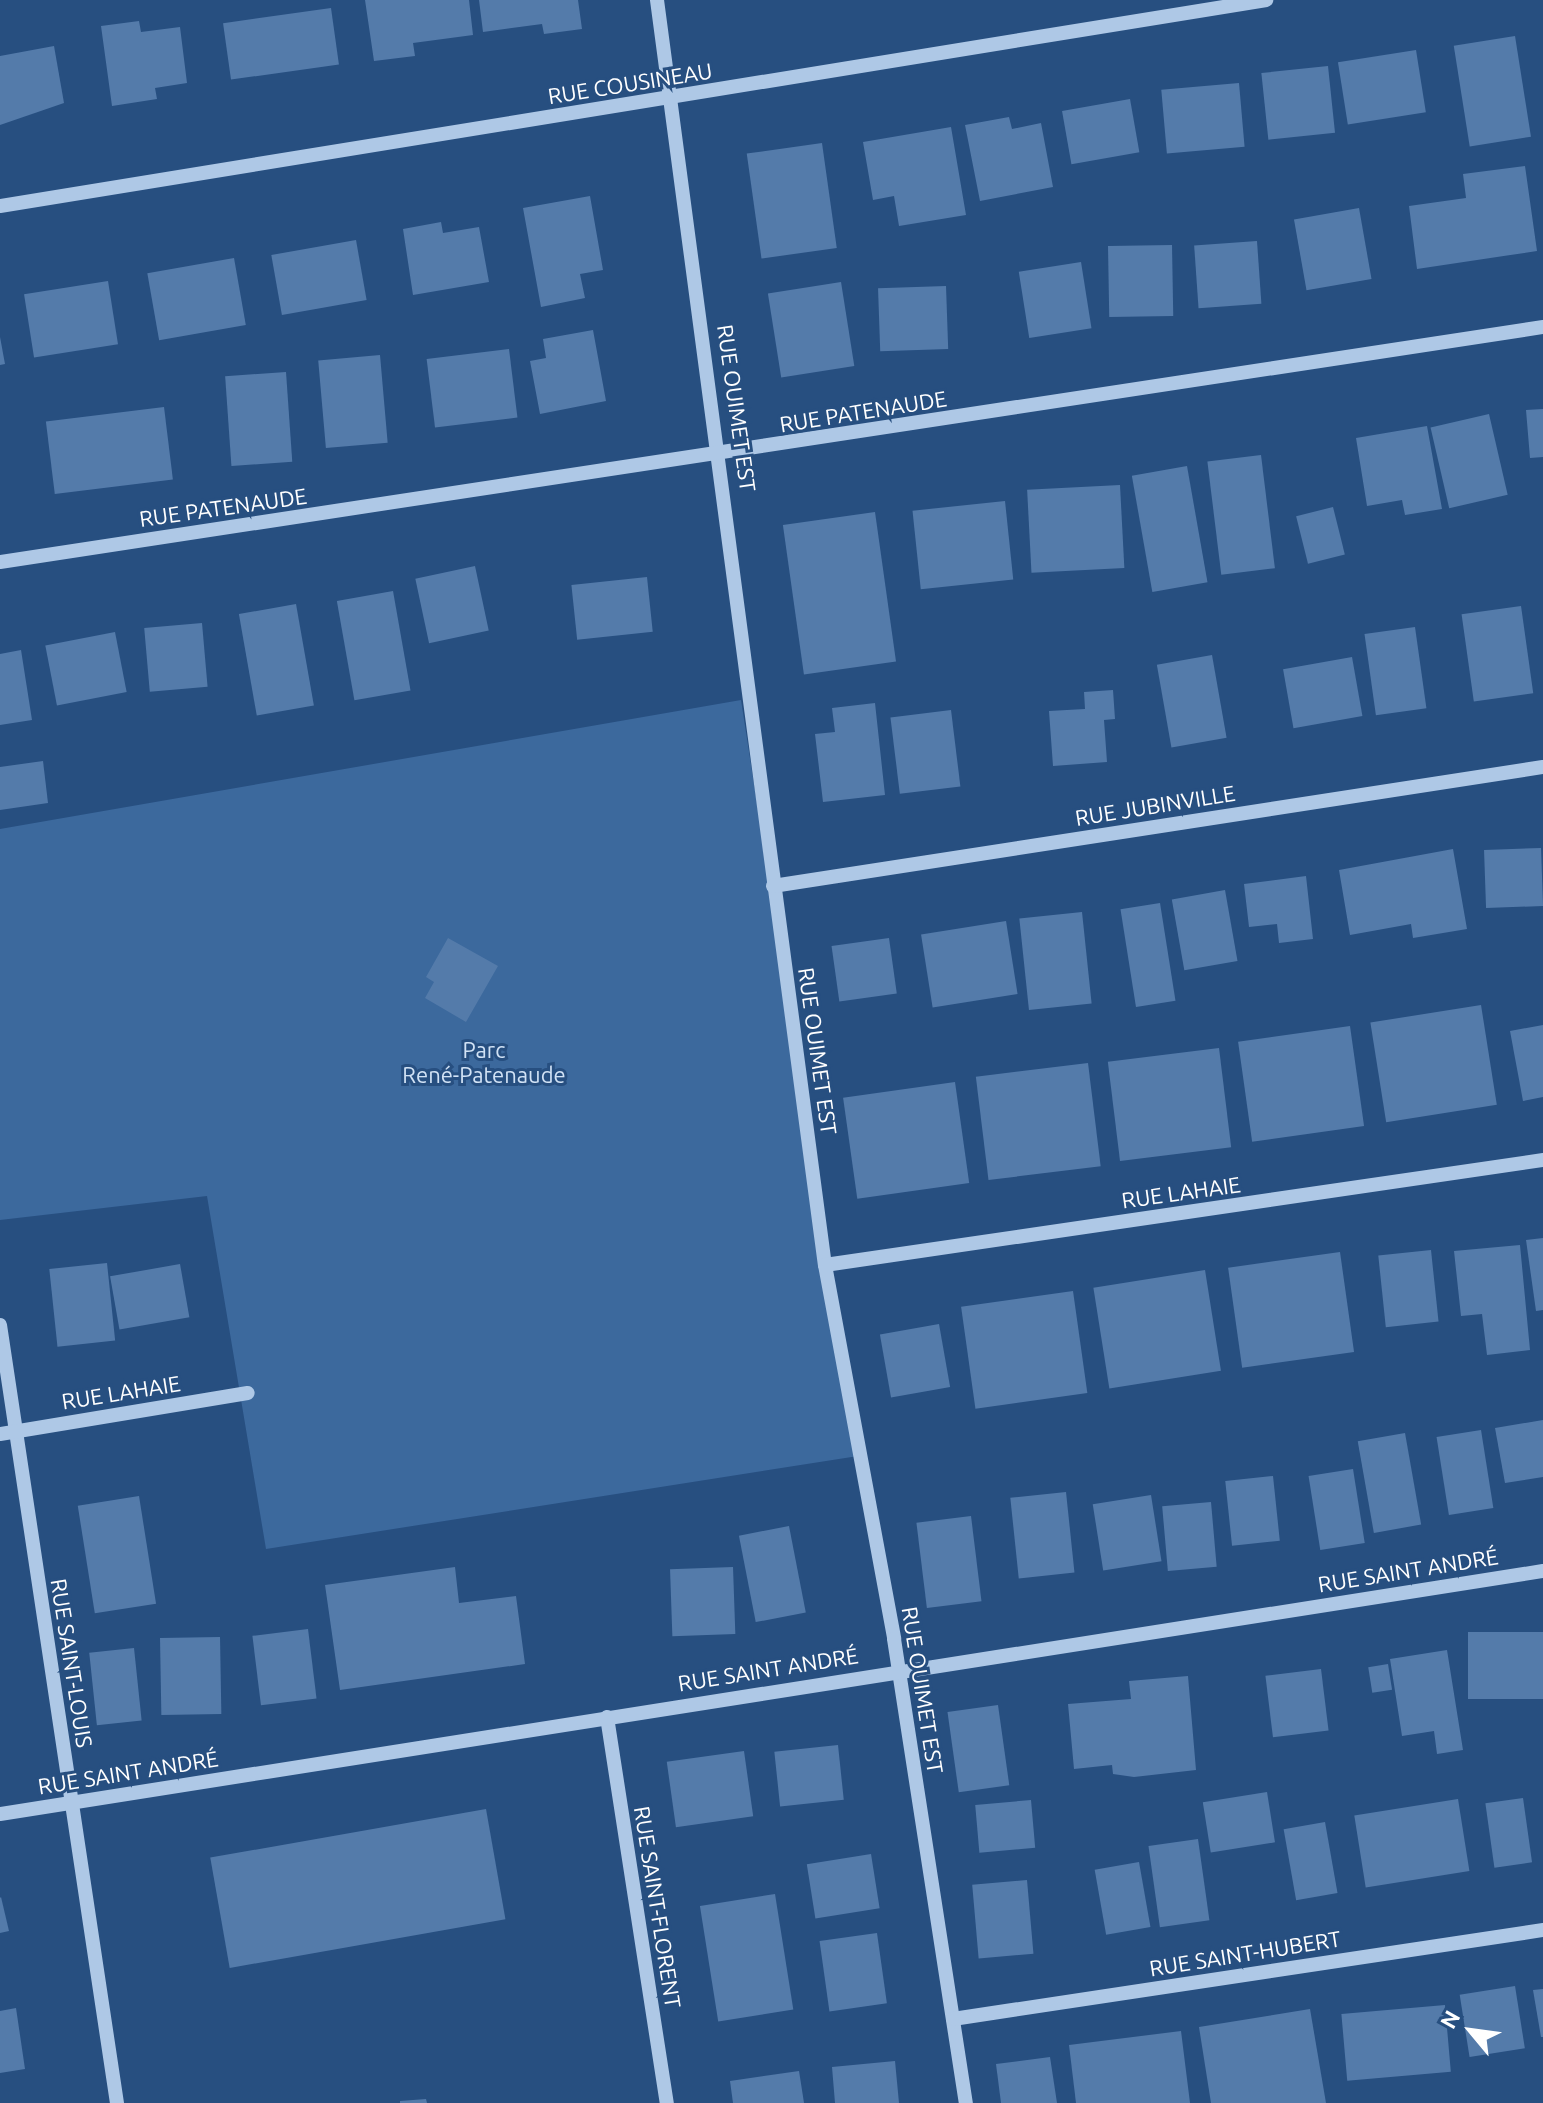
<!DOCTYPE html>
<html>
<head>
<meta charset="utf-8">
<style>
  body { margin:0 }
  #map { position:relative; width:1543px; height:2103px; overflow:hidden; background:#274f80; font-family:Ubuntu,sans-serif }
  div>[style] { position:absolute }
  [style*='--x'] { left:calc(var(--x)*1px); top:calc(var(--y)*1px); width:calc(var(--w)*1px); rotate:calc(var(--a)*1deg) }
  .green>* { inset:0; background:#3c699d }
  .building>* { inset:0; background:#547baa; transform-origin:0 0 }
  .minor>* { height:14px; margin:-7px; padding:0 7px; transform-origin:7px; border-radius:7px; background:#aec8e6 }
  span { translate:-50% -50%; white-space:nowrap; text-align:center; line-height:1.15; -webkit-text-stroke:6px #274f80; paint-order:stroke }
  .street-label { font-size:22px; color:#fff }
  .park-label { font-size:22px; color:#d1e2f5 }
  .north { position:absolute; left:1431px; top:1991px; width:80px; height:80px; -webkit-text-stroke:6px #274f80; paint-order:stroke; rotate:299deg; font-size:22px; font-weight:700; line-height:32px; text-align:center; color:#fff }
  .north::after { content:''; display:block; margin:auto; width:28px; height:36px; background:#fff; clip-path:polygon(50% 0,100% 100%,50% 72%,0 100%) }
</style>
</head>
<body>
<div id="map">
  <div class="green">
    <div style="clip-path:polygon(741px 700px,858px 1456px,266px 1549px,207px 1196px,0 1220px,0 829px)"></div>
  </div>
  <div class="building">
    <div style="clip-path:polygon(365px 0,469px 0,473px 35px,413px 43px,415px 56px,374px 61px)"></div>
    <div style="clip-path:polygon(479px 0,578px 0,582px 29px,544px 34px,542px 24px,483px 32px)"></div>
    <div style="left:331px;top:8px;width:57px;height:109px;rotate:82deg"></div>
    <div style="clip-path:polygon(139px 21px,141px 32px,180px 27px,187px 83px,155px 88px,157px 99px,112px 106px,101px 26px)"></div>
    <div style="left:1515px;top:36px;width:102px;height:62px;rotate:81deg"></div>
    <div style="clip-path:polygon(54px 46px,64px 103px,0 125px,0 56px)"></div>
    <div style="left:1416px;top:50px;width:63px;height:79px;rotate:81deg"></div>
    <div style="left:1328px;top:66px;width:67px;height:67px;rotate:84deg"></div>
    <div style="left:1239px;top:83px;width:64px;height:78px;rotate:85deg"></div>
    <div style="left:1130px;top:99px;width:54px;height:69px;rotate:80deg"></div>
    <div style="clip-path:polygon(1009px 117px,1012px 129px,1041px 123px,1053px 187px,980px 201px,965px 125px)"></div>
    <div style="clip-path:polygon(951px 127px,966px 215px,899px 226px,894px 196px,873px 200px,863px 142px)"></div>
    <div style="left:822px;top:143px;width:106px;height:76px;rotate:82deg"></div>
    <div style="clip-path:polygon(1525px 166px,1537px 251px,1417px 269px,1409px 206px,1466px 198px,1463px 174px)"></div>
    <div style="clip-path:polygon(590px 196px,603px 270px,580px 274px,585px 298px,541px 307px,523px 208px)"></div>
    <div style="left:1359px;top:208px;width:72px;height:66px;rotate:80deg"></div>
    <div style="clip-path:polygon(441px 222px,443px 233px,479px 227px,489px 282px,413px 295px,403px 229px)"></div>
    <div style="left:356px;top:240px;width:61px;height:86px;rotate:80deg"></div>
    <div style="left:1257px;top:241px;width:63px;height:63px;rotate:86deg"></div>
    <div style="left:1172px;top:245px;width:71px;height:64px;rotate:89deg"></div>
    <div style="left:234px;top:258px;width:68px;height:88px;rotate:80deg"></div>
    <div style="left:1081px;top:262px;width:67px;height:63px;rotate:81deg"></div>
    <div style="left:108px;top:281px;width:64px;height:85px;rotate:81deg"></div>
    <div style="left:841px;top:282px;width:85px;height:74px;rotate:81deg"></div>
    <div style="left:946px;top:286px;width:63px;height:68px;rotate:88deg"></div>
    <div style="clip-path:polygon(593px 330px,606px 401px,540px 414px,530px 361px,546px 358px,543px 339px)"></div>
    <div style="clip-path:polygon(0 337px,5px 364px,0 365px)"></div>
    <div style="left:509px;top:349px;width:69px;height:83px;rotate:83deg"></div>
    <div style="left:380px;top:355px;width:88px;height:62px;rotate:85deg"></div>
    <div style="left:286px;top:372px;width:90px;height:61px;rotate:86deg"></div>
    <div style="left:164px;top:407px;width:73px;height:119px;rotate:83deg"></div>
    <div style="clip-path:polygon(1543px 409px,1543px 457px,1530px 458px,1526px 410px)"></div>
    <div style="left:1489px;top:414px;width:83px;height:60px;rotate:77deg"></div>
    <div style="clip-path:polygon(1427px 426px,1442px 509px,1405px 515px,1402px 500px,1367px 506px,1356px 438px)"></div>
    <div style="left:1261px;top:455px;width:114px;height:54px;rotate:83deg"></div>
    <div style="left:1187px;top:466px;width:118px;height:56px;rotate:80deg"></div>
    <div style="left:1120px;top:485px;width:83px;height:93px;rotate:87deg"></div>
    <div style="left:1005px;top:501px;width:79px;height:93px;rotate:84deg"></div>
    <div style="left:1333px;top:507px;width:49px;height:38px;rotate:76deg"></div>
    <div style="left:875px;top:512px;width:151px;height:93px;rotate:82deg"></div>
    <div style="left:475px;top:566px;width:66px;height:61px;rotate:78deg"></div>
    <div style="left:647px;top:577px;width:55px;height:76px;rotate:84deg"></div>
    <div style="left:393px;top:591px;width:101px;height:57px;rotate:80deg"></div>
    <div style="left:296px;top:604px;width:103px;height:58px;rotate:80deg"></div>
    <div style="left:1521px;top:606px;width:88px;height:60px;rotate:82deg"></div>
    <div style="left:202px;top:623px;width:64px;height:58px;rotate:85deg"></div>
    <div style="left:1415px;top:627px;width:82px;height:51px;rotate:82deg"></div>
    <div style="left:115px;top:632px;width:61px;height:71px;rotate:79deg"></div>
    <div style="clip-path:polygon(21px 650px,32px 720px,0 725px,0 654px)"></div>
    <div style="left:1212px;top:655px;width:84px;height:56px;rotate:80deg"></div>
    <div style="left:1352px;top:657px;width:60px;height:70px;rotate:80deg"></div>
    <div style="clip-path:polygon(1113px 690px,1115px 719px,1104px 720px,1107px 762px,1053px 766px,1049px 711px,1085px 709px,1084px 692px)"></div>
    <div style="clip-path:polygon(875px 703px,885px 795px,823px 802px,815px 734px,835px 732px,832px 708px)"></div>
    <div style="left:951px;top:710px;width:77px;height:61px;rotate:83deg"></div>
    <div style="clip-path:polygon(43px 761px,48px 803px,0 810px,0 767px)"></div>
    <div style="left:1541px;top:848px;width:58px;height:57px;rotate:88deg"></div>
    <div style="clip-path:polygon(1453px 849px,1467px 929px,1413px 938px,1411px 924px,1350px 935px,1339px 870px)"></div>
    <div style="clip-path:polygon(1306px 876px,1313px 939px,1279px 943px,1277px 924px,1249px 927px,1244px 884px)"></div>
    <div style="left:1225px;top:890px;width:72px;height:54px;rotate:80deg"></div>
    <div style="left:1160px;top:903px;width:99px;height:40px;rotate:81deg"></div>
    <div style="left:1082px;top:912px;width:92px;height:63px;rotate:84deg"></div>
    <div style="left:1006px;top:921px;width:74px;height:86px;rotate:81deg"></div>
    <div style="clip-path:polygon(448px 938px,498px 966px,466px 1022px,425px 998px,434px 982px,426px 977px)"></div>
    <div style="left:889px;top:938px;width:56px;height:58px;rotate:82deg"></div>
    <div style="left:1481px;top:1005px;width:101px;height:112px;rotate:81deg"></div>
    <div style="clip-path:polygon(1543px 1025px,1543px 1097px,1523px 1101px,1510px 1031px)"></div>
    <div style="left:1350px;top:1026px;width:101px;height:113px;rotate:82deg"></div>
    <div style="left:1219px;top:1048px;width:100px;height:112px;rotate:83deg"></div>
    <div style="left:1088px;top:1063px;width:104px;height:113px;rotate:83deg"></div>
    <div style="left:955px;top:1082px;width:102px;height:113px;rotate:82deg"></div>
    <div style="clip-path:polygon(1543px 1238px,1543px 1310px,1536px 1311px,1526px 1240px)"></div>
    <div style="clip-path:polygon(1520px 1245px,1530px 1350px,1487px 1355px,1482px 1314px,1461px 1316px,1454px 1251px)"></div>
    <div style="left:1431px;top:1250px;width:72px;height:53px;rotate:84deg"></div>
    <div style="left:1340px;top:1252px;width:101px;height:113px;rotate:82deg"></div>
    <div style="left:107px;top:1263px;width:78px;height:58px;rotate:84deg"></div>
    <div style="left:180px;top:1264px;width:54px;height:71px;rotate:80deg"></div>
    <div style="left:1205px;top:1270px;width:102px;height:113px;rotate:81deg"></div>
    <div style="left:1073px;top:1291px;width:103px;height:113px;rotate:82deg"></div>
    <div style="left:939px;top:1324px;width:64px;height:60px;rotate:80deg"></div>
    <div style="clip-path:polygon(1543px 1420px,1543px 1477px,1505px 1483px,1495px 1428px)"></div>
    <div style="left:1481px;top:1430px;width:79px;height:45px;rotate:81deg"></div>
    <div style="left:1405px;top:1433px;width:93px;height:48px;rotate:80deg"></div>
    <div style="left:1353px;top:1469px;width:75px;height:45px;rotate:81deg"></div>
    <div style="left:1273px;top:1476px;width:65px;height:48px;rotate:84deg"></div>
    <div style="left:1066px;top:1492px;width:81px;height:56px;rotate:84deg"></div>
    <div style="left:1151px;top:1495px;width:67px;height:59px;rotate:81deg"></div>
    <div style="left:139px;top:1496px;width:109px;height:62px;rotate:81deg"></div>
    <div style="left:1211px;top:1502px;width:65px;height:49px;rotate:85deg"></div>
    <div style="left:971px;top:1516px;width:86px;height:55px;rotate:83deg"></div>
    <div style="left:789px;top:1526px;width:88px;height:51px;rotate:79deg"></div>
    <div style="clip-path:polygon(455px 1567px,459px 1603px,516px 1596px,525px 1664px,340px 1690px,325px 1585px)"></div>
    <div style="left:733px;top:1567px;width:67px;height:63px;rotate:88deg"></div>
    <div style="left:308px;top:1629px;width:70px;height:56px;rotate:83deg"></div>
    <div style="left:1543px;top:1632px;width:67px;height:75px;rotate:90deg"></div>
    <div style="left:220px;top:1637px;width:77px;height:60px;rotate:89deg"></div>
    <div style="left:134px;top:1648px;width:73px;height:45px;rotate:84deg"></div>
    <div style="clip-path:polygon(1447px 1650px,1463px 1750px,1437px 1754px,1434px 1731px,1402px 1736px,1390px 1659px)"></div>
    <div style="left:1388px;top:1664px;width:26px;height:20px;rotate:81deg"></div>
    <div style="left:1321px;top:1669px;width:62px;height:56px;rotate:83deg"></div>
    <div style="clip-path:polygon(1188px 1676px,1196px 1770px,1134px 1777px,1113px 1774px,1112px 1765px,1074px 1769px,1068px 1704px,1131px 1699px,1129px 1681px)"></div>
    <div style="left:998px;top:1705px;width:81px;height:51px;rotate:82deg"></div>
    <div style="left:838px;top:1745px;width:55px;height:64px;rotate:84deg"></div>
    <div style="left:744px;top:1751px;width:66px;height:78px;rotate:82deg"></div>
    <div style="left:1267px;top:1792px;width:51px;height:65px;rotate:81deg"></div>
    <div style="left:1523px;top:1798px;width:65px;height:38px;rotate:82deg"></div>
    <div style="left:1458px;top:1799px;width:73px;height:105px;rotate:81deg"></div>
    <div style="left:1031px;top:1800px;width:48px;height:56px;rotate:85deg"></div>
    <div style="left:486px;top:1809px;width:112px;height:280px;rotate:80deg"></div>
    <div style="left:1325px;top:1822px;width:72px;height:42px;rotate:80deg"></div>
    <div style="left:1198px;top:1839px;width:82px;height:50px;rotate:82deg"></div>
    <div style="left:871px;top:1854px;width:55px;height:65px;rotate:81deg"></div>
    <div style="left:1139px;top:1862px;width:66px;height:45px;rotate:80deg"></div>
    <div style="left:1027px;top:1880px;width:74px;height:55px;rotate:85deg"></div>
    <div style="left:775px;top:1894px;width:117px;height:76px;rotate:81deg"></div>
    <div style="clip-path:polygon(1px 1897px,9px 1931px,0 1933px,0 1898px)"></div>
    <div style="left:877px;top:1933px;width:71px;height:58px;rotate:82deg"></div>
    <div style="left:1515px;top:1986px;width:63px;height:56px;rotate:81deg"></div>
    <div style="clip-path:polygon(1543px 1989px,1543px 2037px,1541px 2037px,1533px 1990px)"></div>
    <div style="left:1445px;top:2005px;width:67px;height:104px;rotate:85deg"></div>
    <div style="clip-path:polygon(16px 2008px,25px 2069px,0 2073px,0 2011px)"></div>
    <div style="clip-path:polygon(1310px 2009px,1326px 2103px,1211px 2103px,1199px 2027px)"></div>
    <div style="clip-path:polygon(1181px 2031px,1190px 2103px,1076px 2103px,1069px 2045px)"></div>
    <div style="clip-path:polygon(1050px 2057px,1057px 2103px,1001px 2103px,996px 2064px)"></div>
    <div style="clip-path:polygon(895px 2061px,899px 2103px,835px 2103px,832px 2067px)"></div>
    <div style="clip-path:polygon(799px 2071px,804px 2103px,733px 2103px,730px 2081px)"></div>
    <div style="clip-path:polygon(426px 2099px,427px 2103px,400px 2103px,400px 2101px)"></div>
  </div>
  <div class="minor">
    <div style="--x:657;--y:0;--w:1276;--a:82.44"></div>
    <div style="--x:825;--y:1265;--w:380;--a:79.5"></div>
    <div style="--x:894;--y:1639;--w:470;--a:81.2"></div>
    <div style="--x:0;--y:206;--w:1283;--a:-9.24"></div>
    <div style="--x:0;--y:562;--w:1561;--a:-8.66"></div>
    <div style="--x:773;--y:886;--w:779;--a:-8.79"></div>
    <div style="--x:825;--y:1265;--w:726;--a:-8.32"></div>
    <div style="--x:0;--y:1325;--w:787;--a:81.45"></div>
    <div style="--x:0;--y:1434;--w:251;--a:-9.4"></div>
    <div style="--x:607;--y:1717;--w:391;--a:81.2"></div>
    <div style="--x:0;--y:1814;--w:1562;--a:-8.95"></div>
    <div style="--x:953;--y:2019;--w:597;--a:-8.58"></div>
  </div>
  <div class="street-label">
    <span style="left:630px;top:83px;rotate:-9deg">RUE COUSINEAU</span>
    <span style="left:737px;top:408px;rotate:82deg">RUE OUIMET EST</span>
    <span style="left:863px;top:411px;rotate:-9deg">RUE PATENAUDE</span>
    <span style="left:223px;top:507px;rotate:-8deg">RUE PATENAUDE</span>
    <span style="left:1155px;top:805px;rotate:-9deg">RUE JUBINVILLE</span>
    <span style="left:818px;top:1051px;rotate:82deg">RUE OUIMET EST</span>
    <span style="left:1181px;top:1192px;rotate:-8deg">RUE LAHAIE</span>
    <span style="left:121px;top:1392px;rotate:-9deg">RUE LAHAIE</span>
    <span style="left:1408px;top:1570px;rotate:-9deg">RUE SAINT ANDRÉ</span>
    <span style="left:72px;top:1663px;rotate:81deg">RUE SAINT-LOUIS</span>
    <span style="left:768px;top:1669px;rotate:-9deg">RUE SAINT ANDRÉ</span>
    <span style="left:923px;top:1690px;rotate:81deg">RUE OUIMET EST</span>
    <span style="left:128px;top:1772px;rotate:-9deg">RUE SAINT ANDRÉ</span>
    <span style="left:658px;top:1907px;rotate:81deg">RUE SAINT-FLORENT</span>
    <span style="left:1245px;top:1953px;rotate:-9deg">RUE SAINT-HUBERT</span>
  </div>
  <div class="park-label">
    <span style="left:484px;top:1062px">Parc<br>René-Patenaude</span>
  </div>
  <div class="north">N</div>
</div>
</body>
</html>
